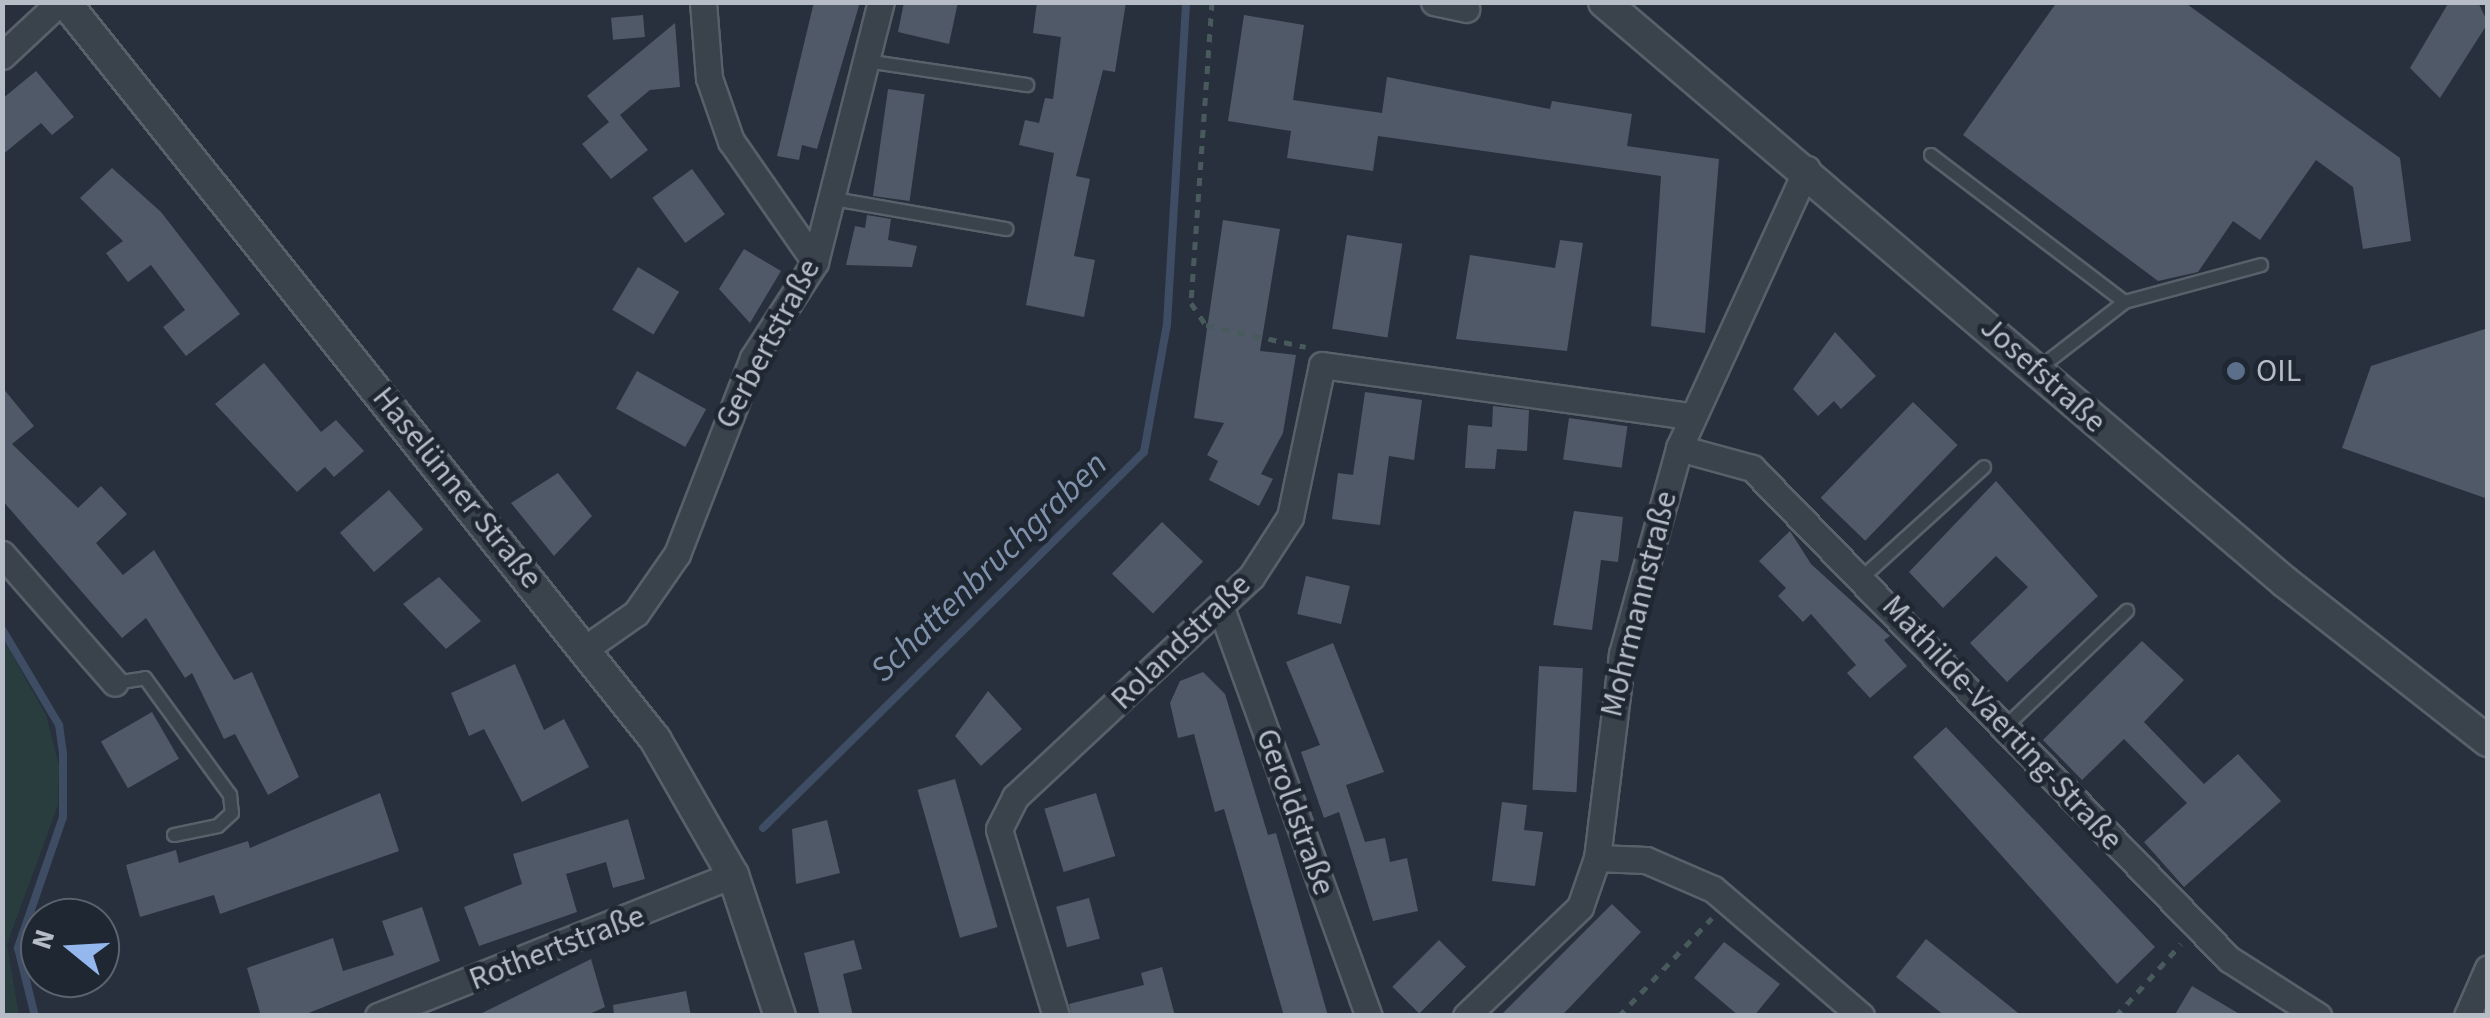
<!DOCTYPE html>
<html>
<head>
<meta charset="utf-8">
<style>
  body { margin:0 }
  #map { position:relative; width:2490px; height:1018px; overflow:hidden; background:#27303c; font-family:"Source Sans 3",sans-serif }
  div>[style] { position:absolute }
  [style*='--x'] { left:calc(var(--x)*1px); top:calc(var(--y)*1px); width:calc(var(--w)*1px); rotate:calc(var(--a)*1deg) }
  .green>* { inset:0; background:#293d3e }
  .stream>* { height:8px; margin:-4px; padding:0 4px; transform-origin:4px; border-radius:4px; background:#3e4d63 }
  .building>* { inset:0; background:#505967; transform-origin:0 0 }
  .path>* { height:5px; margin-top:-2.5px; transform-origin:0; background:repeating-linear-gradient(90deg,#485a5c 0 8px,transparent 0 16px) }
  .roads { filter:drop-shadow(2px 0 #58606a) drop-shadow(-2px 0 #58606a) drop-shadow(0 2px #58606a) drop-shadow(0 -2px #58606a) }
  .service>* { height:12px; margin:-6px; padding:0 6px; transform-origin:6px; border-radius:6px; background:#3a424c }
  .minor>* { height:25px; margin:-12.5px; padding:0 12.5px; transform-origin:12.5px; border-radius:12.5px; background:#3a424c }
  .tertiary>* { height:30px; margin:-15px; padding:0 15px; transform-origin:15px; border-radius:15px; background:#3a424c }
  .dots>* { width:28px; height:28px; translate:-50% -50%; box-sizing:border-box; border:5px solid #1f2732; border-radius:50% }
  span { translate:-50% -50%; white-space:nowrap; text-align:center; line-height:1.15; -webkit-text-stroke:9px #1f2732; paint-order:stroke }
  .street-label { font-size:32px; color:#b6bdc7 }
  .poi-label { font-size:32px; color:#b6bdc7 }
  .left { translate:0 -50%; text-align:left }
  .water-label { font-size:35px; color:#8193ac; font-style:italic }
  .frame { position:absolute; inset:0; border:5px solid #b6bdc7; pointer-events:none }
  .north { position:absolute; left:20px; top:898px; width:100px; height:100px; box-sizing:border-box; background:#1f2732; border:2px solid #5b636e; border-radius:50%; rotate:288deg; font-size:28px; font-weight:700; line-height:40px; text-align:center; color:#b6bdc7 }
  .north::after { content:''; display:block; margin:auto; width:35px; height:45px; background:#94b7ee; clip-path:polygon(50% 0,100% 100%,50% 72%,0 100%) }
</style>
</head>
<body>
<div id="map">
  <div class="green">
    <div style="clip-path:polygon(3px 639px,46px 715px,59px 765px,58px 805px,7px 944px,19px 1016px,2px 1015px)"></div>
  </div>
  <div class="stream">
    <div style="--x:2;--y:629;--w:112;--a:59.3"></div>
    <div style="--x:59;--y:725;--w:29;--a:82"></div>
    <div style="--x:63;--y:754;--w:63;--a:90"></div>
    <div style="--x:63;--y:817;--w:139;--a:109"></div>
    <div style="--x:18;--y:948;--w:70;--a:76"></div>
    <div style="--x:763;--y:828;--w:535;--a:-44.62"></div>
    <div style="--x:1144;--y:452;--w:130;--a:-79.8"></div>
    <div style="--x:1167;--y:324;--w:323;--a:-86.6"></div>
  </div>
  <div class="building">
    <div style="clip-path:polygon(814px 2px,860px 2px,817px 149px,802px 145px,799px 160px,777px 156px)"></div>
    <div style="clip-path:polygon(904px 2px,958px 2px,949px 44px,898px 32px)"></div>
    <div style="clip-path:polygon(1037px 2px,1126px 2px,1115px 72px,1103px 70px,1076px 176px,1090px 179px,1074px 256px,1095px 260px,1084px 317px,1026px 305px,1054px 153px,1019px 145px,1025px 120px,1039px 123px,1045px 98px,1053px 99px,1061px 37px,1033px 33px)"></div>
    <div style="clip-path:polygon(2057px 2px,2184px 2px,2400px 158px,2411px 241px,2363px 249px,2353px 187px,2316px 160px,2260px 240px,2233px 221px,2198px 272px,2158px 281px,1963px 135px)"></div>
    <div style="clip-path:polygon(2449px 2px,2478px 2px,2488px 23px,2440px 98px,2410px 68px)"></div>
    <div style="left:643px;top:15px;width:22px;height:32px;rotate:85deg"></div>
    <div style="clip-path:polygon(1244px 15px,1304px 25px,1293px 100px,1382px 113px,1387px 77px,1550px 109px,1552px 101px,1632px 114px,1627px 146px,1719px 159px,1705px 333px,1651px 326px,1661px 176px,1378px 136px,1373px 171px,1287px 158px,1291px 131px,1228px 121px)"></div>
    <div style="clip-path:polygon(675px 23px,680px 87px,650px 90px,620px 115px,648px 150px,611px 179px,582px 144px,609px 122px,587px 96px)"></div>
    <div style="clip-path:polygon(36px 71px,74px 117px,52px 135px,41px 123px,2px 155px,2px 99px)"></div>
    <div style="left:888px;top:89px;width:37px;height:108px;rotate:8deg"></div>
    <div style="clip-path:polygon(112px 168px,161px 212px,240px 314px,186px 356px,163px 327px,185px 310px,151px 265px,128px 282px,106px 253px,123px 241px,80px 198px)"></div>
    <div style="left:692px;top:169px;width:56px;height:49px;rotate:54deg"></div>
    <div style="clip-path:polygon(867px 215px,891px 219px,888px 240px,917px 246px,912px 267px,846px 265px,855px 226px,865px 228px)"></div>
    <div style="clip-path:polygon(1223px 220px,1280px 229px,1260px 351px,1296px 355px,1283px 433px,1261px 474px,1273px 479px,1259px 506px,1209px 480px,1218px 461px,1207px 455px,1224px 423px,1194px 418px)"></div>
    <div style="left:1347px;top:235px;width:56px;height:95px;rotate:9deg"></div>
    <div style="clip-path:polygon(1560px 240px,1583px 243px,1567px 351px,1456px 339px,1470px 255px,1555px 268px)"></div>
    <div style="clip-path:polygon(744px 249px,781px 271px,750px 323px,719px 289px)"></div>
    <div style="left:638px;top:267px;width:48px;height:50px;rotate:31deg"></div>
    <div style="clip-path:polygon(2488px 328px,2488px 499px,2342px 448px,2371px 366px)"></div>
    <div style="clip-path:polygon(1835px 332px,1876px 376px,1841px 409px,1834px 401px,1818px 416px,1793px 389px)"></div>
    <div style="clip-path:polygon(264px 363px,321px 432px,336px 420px,364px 451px,334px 477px,325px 467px,297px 492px,215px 404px)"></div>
    <div style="left:637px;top:371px;width:79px;height:43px;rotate:29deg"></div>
    <div style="clip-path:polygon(2px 387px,34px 426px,12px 444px,78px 508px,101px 486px,127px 514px,96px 543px,123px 575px,154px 550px,234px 680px,252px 672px,299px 777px,268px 795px,235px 734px,224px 739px,192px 673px,185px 678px,146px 618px,122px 638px,2px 500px)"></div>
    <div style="clip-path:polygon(1365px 392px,1422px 400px,1414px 460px,1389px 456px,1380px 525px,1332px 519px,1338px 473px,1353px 475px)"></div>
    <div style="left:1913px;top:402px;width:62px;height:133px;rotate:44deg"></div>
    <div style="clip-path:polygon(1493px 406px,1529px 410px,1527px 451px,1497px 449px,1495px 469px,1465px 468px,1468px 425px,1492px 427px)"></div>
    <div style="left:1569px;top:418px;width:59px;height:42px;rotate:8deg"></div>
    <div style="clip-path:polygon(558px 473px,592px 516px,554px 556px,511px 503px)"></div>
    <div style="clip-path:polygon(1996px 481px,2098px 596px,2007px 682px,1970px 643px,2028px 587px,1996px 556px,1943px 608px,1909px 572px)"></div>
    <div style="left:389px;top:490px;width:52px;height:65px;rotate:49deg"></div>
    <div style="clip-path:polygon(1574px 511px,1623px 517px,1618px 562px,1601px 560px,1592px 630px,1553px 625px)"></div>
    <div style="left:1162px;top:522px;width:57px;height:72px;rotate:44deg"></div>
    <div style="clip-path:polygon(1790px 531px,1811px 564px,1890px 636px,1884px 640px,1907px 666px,1870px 698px,1847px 673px,1856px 665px,1811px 614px,1803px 622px,1778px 596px,1786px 588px,1759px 561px)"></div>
    <div style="left:1306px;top:576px;width:45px;height:39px;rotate:13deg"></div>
    <div style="clip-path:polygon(439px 577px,481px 621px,446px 649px,403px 604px)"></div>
    <div style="clip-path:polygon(2142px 641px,2184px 680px,2144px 722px,2204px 784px,2238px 754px,2281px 801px,2184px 887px,2144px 842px,2187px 803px,2124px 739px,2082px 780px,2043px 740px)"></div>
    <div style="clip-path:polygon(1333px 643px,1384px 772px,1346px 785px,1365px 842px,1385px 838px,1390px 862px,1407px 858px,1418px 911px,1373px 921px,1339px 812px,1324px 818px,1301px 752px,1320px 745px,1286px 662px)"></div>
    <div style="clip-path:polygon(515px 664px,544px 730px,564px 719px,589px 767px,522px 802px,484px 729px,469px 736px,451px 693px)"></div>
    <div style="left:1539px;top:666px;width:44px;height:124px;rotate:3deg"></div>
    <div style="clip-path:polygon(1203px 672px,1225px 694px,1268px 835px,1276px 833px,1328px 1016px,1284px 1016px,1224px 809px,1215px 812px,1194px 734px,1178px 738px,1170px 703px,1180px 681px)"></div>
    <div style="clip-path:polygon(988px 691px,1022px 729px,981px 766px,955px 736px)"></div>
    <div style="left:152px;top:712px;width:54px;height:59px;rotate:60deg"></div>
    <div style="clip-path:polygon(1946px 727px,2155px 947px,2117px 984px,1913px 757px)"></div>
    <div style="left:955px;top:779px;width:154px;height:39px;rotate:74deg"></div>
    <div style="clip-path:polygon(380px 793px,399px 851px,220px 914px,214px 895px,140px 917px,126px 865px,176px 850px,179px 863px,248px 841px,250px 848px)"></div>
    <div style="left:1096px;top:793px;width:66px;height:54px;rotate:73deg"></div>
    <div style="clip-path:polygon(1502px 802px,1527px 805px,1524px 830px,1543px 832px,1535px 886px,1492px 881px)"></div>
    <div style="clip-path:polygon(628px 819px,645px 879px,613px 888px,606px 862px,566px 874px,577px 912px,479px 946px,464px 907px,522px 884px,513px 854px)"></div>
    <div style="clip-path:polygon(827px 820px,840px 873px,796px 884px,792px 829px)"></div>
    <div style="left:1089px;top:898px;width:42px;height:34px;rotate:75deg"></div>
    <div style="clip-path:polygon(1612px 904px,1641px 932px,1572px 1005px,1561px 1016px,1500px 1016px)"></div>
    <div style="clip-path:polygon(422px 907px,440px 961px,301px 1016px,261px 1016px,247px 968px,333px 938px,343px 971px,394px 955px,382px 921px)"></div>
    <div style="clip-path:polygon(1926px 939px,2022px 1016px,1945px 1016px,1896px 977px)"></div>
    <div style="clip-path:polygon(854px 940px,862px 969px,843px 974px,853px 1016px,820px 1016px,804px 953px)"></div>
    <div style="left:1439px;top:940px;width:38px;height:66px;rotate:45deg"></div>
    <div style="clip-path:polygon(1724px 942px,1780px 984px,1754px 1016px,1739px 1016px,1694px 978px)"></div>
    <div style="clip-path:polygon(591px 959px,605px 1007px,585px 1016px,476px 1016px)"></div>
    <div style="clip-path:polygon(1162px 967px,1175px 1016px,1072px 1016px,1069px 1004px,1144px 985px,1141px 973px)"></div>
    <div style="clip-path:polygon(2192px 986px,2243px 1016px,2174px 1016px)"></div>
    <div style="clip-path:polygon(686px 991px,691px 1016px,614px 1016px,613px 1005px)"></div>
  </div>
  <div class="path">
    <div style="--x:1212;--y:2;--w:302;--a:94"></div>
    <div style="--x:1191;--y:303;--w:27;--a:56"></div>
    <div style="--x:1206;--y:325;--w:102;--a:12.4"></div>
    <div style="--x:1619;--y:1016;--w:135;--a:-46.5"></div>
    <div style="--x:2116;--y:1016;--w:97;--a:-47.9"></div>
  </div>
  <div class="roads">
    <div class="service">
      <div style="--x:866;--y:61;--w:163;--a:8.5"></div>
      <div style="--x:1931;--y:155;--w:243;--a:37.2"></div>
      <div style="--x:834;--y:199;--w:175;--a:9.9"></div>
      <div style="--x:2037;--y:370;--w:111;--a:-37.7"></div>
      <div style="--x:2125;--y:302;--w:141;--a:-15.2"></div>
      <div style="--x:1864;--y:576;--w:162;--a:-42.2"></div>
      <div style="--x:115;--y:683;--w:30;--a:-9"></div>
      <div style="--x:145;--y:678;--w:145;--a:54"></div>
      <div style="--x:230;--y:795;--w:18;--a:84"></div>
      <div style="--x:232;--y:813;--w:19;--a:137"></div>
      <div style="--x:218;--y:826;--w:45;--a:168.4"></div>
      <div style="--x:2004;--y:728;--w:170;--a:-43.6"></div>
    </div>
    <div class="minor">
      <div style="--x:703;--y:2;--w:76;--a:85.5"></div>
      <div style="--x:709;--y:78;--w:67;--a:70.8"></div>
      <div style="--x:731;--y:141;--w:147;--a:55.2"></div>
      <div style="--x:1434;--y:2;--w:33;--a:12"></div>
      <div style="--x:2;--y:56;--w:79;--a:-43"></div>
      <div style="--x:1679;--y:448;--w:76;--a:15.3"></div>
      <div style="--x:1752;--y:468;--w:685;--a:45.83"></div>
      <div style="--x:2229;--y:959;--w:106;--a:32.6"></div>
      <div style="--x:2;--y:554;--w:171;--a:48.8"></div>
      <div style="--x:1221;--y:608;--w:434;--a:70.1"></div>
      <div style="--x:586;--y:648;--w:61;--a:-35"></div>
      <div style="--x:636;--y:613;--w:72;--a:-55.2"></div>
      <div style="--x:677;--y:554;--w:210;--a:-68.8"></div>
      <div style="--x:753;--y:358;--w:114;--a:-57.1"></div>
      <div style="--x:815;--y:262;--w:268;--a:-75.8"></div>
      <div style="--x:1597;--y:858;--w:49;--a:2.3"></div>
      <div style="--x:1646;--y:860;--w:73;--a:23.4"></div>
      <div style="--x:1713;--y:889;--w:195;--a:40.6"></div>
      <div style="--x:378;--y:1016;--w:382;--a:-21.7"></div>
      <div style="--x:1056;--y:1016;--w:195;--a:-107"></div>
      <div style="--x:999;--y:829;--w:36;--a:-63"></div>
      <div style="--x:1015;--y:797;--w:323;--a:-43"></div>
      <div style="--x:1251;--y:577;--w:72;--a:-57"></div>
      <div style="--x:1290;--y:517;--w:155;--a:-78.1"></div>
      <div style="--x:1322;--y:365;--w:372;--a:7.9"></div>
      <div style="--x:1466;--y:1016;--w:158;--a:-43.7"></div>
      <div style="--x:1580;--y:907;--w:52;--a:-70.9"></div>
      <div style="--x:1597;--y:858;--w:206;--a:-83"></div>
      <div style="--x:1622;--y:654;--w:214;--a:-74.5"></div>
      <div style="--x:1679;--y:448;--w:307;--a:-65.4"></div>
      <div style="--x:2467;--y:1016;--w:52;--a:-66.4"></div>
    </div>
    <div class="tertiary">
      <div style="--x:65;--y:2;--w:944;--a:51.32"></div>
      <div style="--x:655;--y:739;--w:157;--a:60.2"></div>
      <div style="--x:733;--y:875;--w:149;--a:71.6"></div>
      <div style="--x:1604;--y:2;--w:895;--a:40.42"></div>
      <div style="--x:2285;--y:582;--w:258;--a:38.1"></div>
    </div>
  </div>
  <div class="dots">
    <div style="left:2236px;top:371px;background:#5c6f8a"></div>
  </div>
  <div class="street-label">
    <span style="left:768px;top:344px;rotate:-62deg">Gerbertstraße</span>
    <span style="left:2043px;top:375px;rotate:42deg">Josefstraße</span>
    <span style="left:457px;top:488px;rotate:51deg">Haselünner Straße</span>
    <span style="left:1639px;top:604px;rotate:-76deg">Mohrmannstraße</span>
    <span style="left:1181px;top:642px;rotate:-44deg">Rolandstraße</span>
    <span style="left:2002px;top:723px;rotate:47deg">Mathilde-Vaerting-Straße</span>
    <span style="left:1295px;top:812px;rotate:70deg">Geroldstraße</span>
    <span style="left:557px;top:948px;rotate:-21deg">Rothertstraße</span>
  </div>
  <div class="poi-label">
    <span class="left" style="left:2256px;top:371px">OIL</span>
  </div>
  <div class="water-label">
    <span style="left:989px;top:567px;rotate:-44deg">Schattenbruchgraben</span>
  </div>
  <div class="frame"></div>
  <div class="north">N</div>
</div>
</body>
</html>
